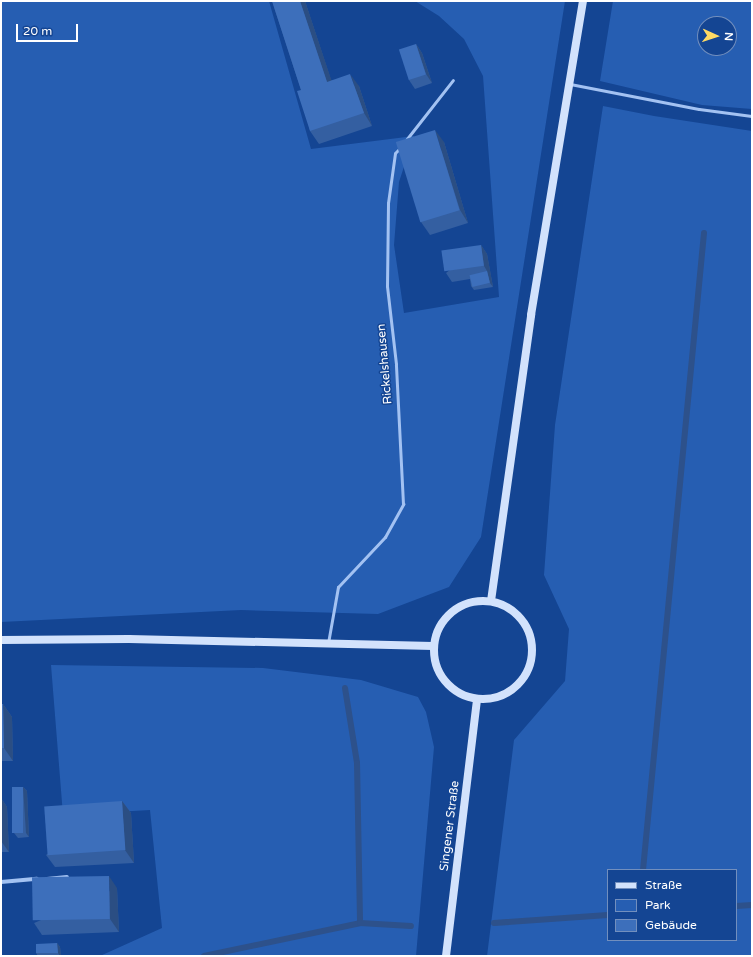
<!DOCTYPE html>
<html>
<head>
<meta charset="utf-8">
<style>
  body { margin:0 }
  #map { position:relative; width:753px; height:957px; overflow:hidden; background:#144593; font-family:"Varela Round",sans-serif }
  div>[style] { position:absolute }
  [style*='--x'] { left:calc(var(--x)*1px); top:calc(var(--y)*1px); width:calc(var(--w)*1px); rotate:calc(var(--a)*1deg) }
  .green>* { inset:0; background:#265eb2 }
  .stream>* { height:6px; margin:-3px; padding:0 3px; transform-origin:3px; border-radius:3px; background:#2d518b }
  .lane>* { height:3px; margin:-1.5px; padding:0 1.5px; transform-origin:1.5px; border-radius:1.5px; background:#a3c2f2 }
  .street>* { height:4px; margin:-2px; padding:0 2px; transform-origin:2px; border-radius:2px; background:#a3c2f2 }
  .secondary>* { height:8px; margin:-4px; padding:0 4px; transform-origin:4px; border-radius:4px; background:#d2e2fc }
  .secondary>.ring { margin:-4px; padding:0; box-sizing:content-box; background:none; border:8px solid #d2e2fc; border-radius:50% }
  .wall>* { inset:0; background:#345fa1 }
  .shaded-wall>* { inset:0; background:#2b4e83 }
  .building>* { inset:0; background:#3d6fbb; transform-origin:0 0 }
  span { translate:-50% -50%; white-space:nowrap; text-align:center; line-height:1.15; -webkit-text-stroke:3px #144593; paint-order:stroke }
  .street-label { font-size:12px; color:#fff }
  .frame { position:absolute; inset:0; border:2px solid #fff; pointer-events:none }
  .legend { position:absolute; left:607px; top:869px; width:130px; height:72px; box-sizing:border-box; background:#144593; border:1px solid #728fbe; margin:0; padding:5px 7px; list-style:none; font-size:12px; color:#fff }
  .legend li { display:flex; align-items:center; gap:8px; height:20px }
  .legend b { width:20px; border:1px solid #728fbe }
  .north { position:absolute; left:697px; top:16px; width:40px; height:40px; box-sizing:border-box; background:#144593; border:1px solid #728fbe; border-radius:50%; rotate:93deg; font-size:11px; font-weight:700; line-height:16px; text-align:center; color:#fff }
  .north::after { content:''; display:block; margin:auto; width:14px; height:18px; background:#ffda64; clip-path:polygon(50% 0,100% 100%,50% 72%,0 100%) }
  .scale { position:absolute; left:16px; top:24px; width:62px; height:18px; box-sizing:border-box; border:2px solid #fff; border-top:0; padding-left:5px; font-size:12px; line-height:14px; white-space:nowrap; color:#fff; -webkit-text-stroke:3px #144593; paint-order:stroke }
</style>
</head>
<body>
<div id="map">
  <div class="green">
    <div style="clip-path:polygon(1px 1px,269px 1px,311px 149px,414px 136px,399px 182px,394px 245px,404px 313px,499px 297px,483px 76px,464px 39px,439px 16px,415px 1px,565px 1px,481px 537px,449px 587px,378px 614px,241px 610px,1px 622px)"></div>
    <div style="clip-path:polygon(evenodd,613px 1px,752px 1px,752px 109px,702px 105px,600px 81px,613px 1px,705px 24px,729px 24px,729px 48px,705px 48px,705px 24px)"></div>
    <div style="clip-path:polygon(evenodd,603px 106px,654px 116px,752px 131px,752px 956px,487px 956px,514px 740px,565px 681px,569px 629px,544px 575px,555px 425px,603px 106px,608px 870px,736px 870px,736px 940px,608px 940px,608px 870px)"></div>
    <div style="clip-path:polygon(51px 665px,263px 668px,361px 680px,418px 697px,426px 712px,434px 747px,416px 956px,100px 956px,162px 928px,150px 810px,63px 815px)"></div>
  </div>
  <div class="stream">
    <div style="--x:345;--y:688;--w:76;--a:80.9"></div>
    <div style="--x:357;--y:763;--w:160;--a:88.9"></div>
    <div style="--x:643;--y:870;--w:640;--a:-84.53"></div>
    <div style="--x:736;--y:906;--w:16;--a:-4"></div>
    <div style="--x:494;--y:923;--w:114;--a:-4"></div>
    <div style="--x:204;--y:956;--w:159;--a:-11.9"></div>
    <div style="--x:360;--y:923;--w:51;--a:3.4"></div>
  </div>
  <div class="lane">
    <div style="--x:570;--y:84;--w:131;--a:11"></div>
    <div style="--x:699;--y:109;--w:53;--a:7.5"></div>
    <div style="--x:406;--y:140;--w:76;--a:-51.9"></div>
    <div style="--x:328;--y:643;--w:57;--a:-79.9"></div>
    <div style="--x:338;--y:587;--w:69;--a:-46.8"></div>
    <div style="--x:385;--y:537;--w:38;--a:-61"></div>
    <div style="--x:403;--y:504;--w:140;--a:-92.9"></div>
    <div style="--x:396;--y:364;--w:79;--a:-96.6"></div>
    <div style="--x:387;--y:286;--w:83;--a:-89.3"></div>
    <div style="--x:388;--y:203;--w:50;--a:-82"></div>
    <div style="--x:395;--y:153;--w:7;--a:-45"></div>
  </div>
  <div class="street">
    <div style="--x:47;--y:879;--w:20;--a:-6"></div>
    <div style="--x:1;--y:882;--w:36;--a:-5"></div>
  </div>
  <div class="secondary">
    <div class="ring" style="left:434px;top:601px;width:90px;height:90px"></div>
    <div style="--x:491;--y:601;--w:289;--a:-82"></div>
    <div style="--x:531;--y:315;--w:318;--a:-80.6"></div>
    <div style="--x:1;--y:640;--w:128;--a:-0.4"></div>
    <div style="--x:129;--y:639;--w:304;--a:1.3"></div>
    <div style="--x:446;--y:956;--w:258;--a:-83.1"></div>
  </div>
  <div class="wall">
    <div style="clip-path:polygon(272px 1px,305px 1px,331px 80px,359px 86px,372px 126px,319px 144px,310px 131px,301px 90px)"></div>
    <div style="clip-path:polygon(416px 44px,422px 53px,432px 83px,415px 89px,409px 80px)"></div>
    <div style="clip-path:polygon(444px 142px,468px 223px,430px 235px,421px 222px)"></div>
    <div style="clip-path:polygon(481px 245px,487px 254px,493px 287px,474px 290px,471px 286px,470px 279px,452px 282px,446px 273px)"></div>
    <div style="clip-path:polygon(1px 704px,3px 704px,12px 717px,13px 761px,1px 761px)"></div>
    <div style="clip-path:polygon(23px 787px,27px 791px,29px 837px,18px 838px,14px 833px)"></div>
    <div style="clip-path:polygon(1px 798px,7px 807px,9px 852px,1px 852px)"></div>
    <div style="clip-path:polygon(122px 801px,131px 813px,134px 863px,55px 867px,46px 855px)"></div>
    <div style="clip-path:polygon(117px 888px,119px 932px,42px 935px,34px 923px)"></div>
    <div style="clip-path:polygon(57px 943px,60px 947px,61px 956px,38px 956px,36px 953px)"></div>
  </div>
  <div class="shaded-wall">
    <div style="clip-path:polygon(300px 1px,305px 1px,336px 94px,327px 82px)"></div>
    <div style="clip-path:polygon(416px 44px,422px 53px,432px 83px,426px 74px)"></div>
    <div style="clip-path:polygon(350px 74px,359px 86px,372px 126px,364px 113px)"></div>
    <div style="clip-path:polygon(435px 130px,444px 142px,468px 223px,460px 210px)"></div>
    <div style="clip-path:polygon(481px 245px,487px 254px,493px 287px,490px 283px,487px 271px,484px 266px)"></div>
    <div style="clip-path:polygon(3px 704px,12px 717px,13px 761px,4px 748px)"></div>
    <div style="clip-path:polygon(23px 787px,27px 791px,29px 837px,26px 833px)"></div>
    <div style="clip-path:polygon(1px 798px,7px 807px,9px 852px,1px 841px)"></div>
    <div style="clip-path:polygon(122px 801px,131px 813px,134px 863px,125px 850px)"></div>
    <div style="clip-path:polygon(109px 876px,117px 888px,119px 932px,110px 919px)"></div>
    <div style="clip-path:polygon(57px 943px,60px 947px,61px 956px,60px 956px,58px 953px)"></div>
  </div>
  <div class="building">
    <div style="clip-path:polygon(272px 1px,300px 1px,327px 82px,350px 74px,364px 113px,310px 131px,297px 91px,301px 90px)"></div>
    <div style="left:416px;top:44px;width:32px;height:18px;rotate:72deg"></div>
    <div style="left:435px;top:130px;width:84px;height:41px;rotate:73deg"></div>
    <div style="left:481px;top:245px;width:21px;height:40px;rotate:82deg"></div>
    <div style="left:487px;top:271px;width:12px;height:18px;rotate:76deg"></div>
    <div style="clip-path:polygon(1px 704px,3px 704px,4px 748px,1px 748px)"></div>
    <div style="left:12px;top:787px;width:11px;height:46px"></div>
    <div style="left:122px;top:801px;width:49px;height:78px;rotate:86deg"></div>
    <div style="left:109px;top:876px;width:43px;height:77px;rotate:89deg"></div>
    <div style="clip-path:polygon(57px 943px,58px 953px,36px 953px,36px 944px)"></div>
  </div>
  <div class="street-label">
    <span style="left:385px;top:364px;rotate:-95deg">Rickelshausen</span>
    <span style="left:450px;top:826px;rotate:-83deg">Singener Straße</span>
  </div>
  <div class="frame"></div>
  <ul class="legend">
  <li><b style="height:5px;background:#d2e2fc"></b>Straße</li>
  <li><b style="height:11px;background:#265eb2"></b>Park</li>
  <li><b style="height:11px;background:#3d6fbb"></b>Gebäude</li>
  </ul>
  <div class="north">N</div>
  <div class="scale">20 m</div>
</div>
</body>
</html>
